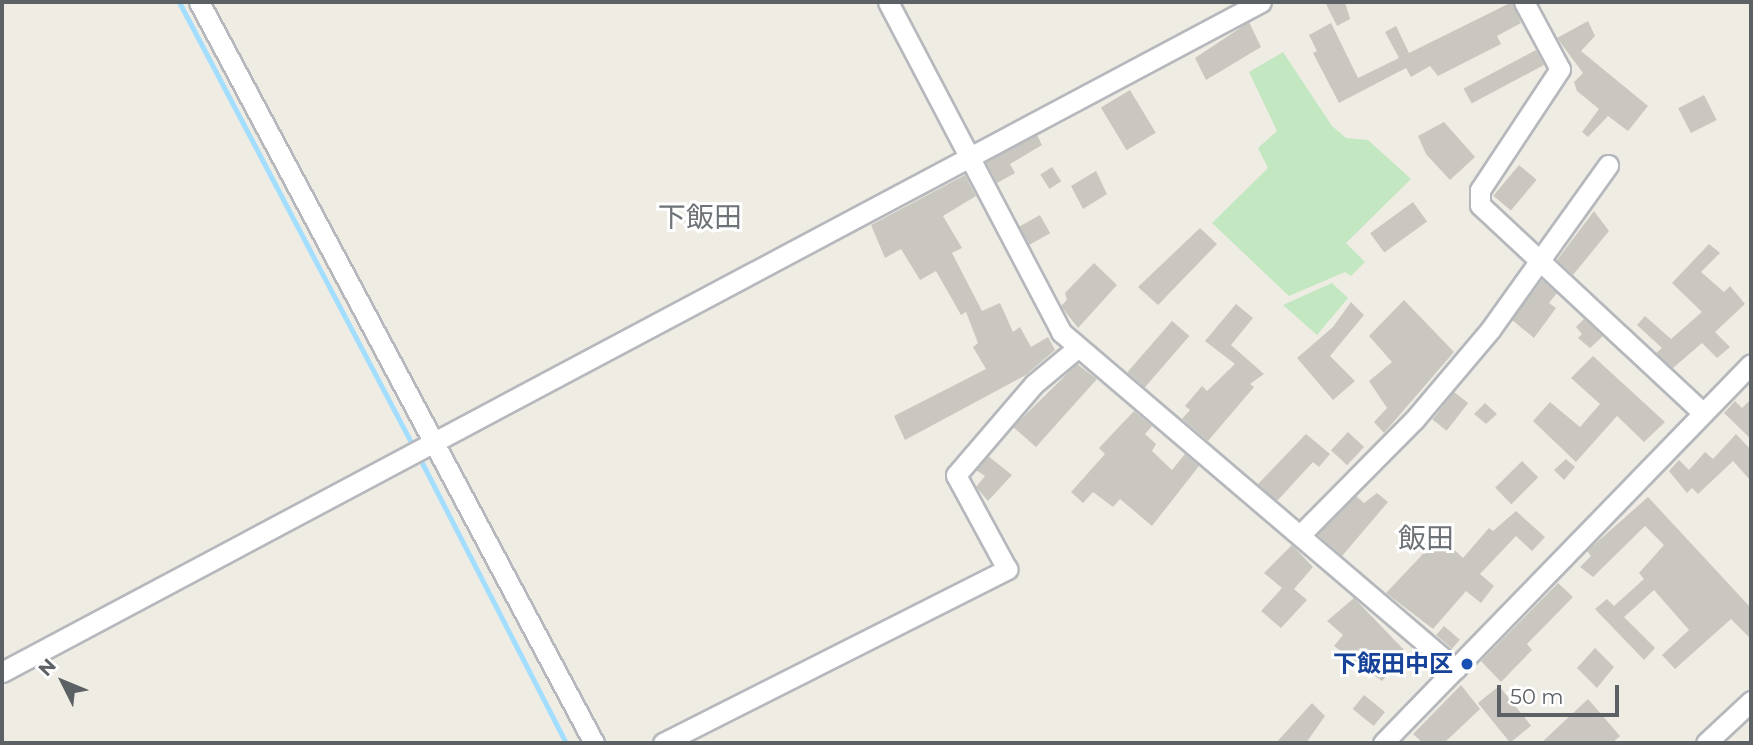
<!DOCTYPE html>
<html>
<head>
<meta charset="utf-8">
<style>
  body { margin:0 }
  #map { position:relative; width:1753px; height:745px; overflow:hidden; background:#efece4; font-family:Montserrat,"Noto Sans JP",sans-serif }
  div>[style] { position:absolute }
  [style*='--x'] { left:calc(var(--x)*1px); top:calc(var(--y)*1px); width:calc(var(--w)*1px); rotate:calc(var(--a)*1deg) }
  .green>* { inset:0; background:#c3e7c0 }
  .stream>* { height:5px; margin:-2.5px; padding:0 2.5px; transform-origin:2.5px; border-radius:2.5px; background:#a4deff }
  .building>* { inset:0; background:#cac7c1; transform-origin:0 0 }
  .roads { filter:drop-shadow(2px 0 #b5b8bc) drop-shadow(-2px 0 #b5b8bc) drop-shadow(0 2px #b5b8bc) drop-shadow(0 -2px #b5b8bc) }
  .minor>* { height:19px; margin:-9.5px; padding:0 9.5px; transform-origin:9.5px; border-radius:9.5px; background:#fff }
  .dots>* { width:19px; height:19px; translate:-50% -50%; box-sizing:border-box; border:4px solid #fff; border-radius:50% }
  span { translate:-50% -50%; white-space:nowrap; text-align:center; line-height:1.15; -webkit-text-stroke:6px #fff; paint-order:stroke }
  .transit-label { font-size:24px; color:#164399; font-weight:700 }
  .right { translate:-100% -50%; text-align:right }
  .quarter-label { font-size:28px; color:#6d7377 }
  .frame { position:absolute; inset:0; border:4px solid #5c6165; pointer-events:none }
  .north { position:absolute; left:28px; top:647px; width:70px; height:70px; -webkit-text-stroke:5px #fff; paint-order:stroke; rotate:313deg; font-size:19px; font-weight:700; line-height:28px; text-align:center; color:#5c6165 }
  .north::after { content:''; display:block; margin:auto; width:24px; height:32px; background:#5c6165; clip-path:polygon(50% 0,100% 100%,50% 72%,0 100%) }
  .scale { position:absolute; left:1497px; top:685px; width:122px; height:32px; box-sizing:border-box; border:4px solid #5c6165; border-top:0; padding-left:9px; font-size:21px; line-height:24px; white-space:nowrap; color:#5c6165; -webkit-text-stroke:5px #fff; paint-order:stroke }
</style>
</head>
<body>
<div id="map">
  <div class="green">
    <div style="clip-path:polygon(1283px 52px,1332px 126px,1346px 138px,1368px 140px,1411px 179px,1346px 243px,1365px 262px,1351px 276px,1345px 272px,1289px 296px,1212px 223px,1268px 168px,1258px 148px,1277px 131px,1249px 72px)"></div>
    <div style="clip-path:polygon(1332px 283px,1348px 298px,1317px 335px,1283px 305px)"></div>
  </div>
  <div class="stream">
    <div style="--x:179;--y:2;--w:504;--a:62.21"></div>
    <div style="--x:419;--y:457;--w:322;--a:62.8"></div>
  </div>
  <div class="building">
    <div style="clip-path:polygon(1325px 2px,1345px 2px,1350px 19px,1337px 26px)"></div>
    <div style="clip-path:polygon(1512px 2px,1521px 23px,1497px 36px,1501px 44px,1438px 76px,1430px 66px,1411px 77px,1406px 68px,1339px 103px,1313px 53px,1317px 51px,1309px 35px,1331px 23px,1358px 78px,1399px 58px,1385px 32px,1396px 26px,1409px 53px)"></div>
    <div style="clip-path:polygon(1588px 21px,1595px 36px,1581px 51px,1648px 106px,1628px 131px,1608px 116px,1588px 137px,1582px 132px,1599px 109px,1577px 91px,1574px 82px,1583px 73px,1557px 38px)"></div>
    <div style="clip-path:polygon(1249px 22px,1261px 47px,1206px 80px,1195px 58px)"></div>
    <div style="left:1536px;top:50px;width:17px;height:82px;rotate:62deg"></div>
    <div style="left:1130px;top:90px;width:50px;height:34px;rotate:59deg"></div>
    <div style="left:1704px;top:95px;width:28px;height:29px;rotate:63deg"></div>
    <div style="clip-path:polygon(1444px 122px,1475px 157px,1450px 180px,1426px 154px,1418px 136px)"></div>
    <div style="clip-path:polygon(1037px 135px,1042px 145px,1010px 164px,1015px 173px,997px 183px,986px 162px)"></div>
    <div style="left:1519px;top:165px;width:23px;height:40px;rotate:40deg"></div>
    <div style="left:1052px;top:167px;width:17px;height:14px;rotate:57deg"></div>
    <div style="clip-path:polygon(1096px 171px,1107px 194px,1083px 209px,1071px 186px)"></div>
    <div style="clip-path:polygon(965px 175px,976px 196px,943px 216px,962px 248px,952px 253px,982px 311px,1000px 303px,1013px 332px,1020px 327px,1031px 347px,1048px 337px,1055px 350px,1026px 375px,905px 440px,894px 416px,986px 369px,973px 347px,978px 343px,966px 312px,961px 315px,936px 271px,920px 280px,901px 249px,885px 258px,871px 225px)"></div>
    <div style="left:1413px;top:202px;width:24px;height:53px;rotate:54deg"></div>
    <div style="clip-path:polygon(1594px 211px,1609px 231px,1573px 275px,1557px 260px)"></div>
    <div style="left:1040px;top:215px;width:21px;height:24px;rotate:61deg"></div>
    <div style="clip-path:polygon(1200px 228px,1217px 244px,1158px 305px,1138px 287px)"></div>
    <div style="clip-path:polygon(1709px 244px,1720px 253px,1701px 272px,1724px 292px,1730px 286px,1745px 304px,1715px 332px,1730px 347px,1717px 358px,1702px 343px,1673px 368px,1656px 353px,1662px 348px,1637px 325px,1645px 316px,1671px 339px,1702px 312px,1672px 283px)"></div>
    <div style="clip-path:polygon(1094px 263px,1117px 285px,1078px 328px,1061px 306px,1067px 300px,1065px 293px)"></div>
    <div style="clip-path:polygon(1542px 280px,1557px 293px,1549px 303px,1556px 308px,1534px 338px,1512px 320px)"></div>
    <div style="clip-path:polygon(1404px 300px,1454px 352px,1384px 433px,1374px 422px,1387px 408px,1369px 381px,1392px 362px,1369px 336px)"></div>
    <div style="clip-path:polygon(1351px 302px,1364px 315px,1330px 356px,1355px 381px,1333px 400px,1297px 358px,1333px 327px)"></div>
    <div style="clip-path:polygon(1236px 304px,1253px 318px,1231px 345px,1264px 374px,1250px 384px,1254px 387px,1208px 441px,1182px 419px,1190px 410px,1185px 406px,1202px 386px,1207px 391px,1235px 364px,1205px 341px)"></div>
    <div style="clip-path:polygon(1584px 319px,1603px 336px,1590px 348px,1578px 338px,1582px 334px,1576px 327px)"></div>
    <div style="left:1172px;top:321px;width:23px;height:68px;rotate:41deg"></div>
    <div style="clip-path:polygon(1593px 356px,1665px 422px,1644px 442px,1617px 416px,1576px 462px,1533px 421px,1550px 402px,1580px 427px,1600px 404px,1571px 378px)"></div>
    <div style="clip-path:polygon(1077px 364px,1097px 379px,1036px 447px,1013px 427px)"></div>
    <div style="left:1454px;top:392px;width:18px;height:35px;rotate:38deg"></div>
    <div style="clip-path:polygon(1751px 399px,1751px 439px,1724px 413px,1735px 401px,1742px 408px)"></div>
    <div style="clip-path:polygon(1485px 403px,1497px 414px,1486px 424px,1474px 414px)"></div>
    <div style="clip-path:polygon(1134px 411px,1152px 426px,1145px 434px,1156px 444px,1152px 451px,1172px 470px,1185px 454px,1199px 466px,1152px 526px,1120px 499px,1113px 507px,1093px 492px,1083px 503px,1071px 492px,1105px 454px,1099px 448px)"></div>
    <div style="left:1348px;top:432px;width:22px;height:25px;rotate:43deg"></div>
    <div style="clip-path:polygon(1306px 434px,1330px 454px,1319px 467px,1313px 462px,1277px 501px,1258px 484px)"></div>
    <div style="clip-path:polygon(1736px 434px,1751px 450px,1751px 481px,1733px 461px,1698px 494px,1692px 488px,1687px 493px,1669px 471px,1679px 460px,1689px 470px,1705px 452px,1713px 459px)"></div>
    <div style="clip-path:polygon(988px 456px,1012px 475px,988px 501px,976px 487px,985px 476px,976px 470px)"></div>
    <div style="clip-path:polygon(1566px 459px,1575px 467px,1564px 480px,1554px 470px)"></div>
    <div style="left:1522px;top:461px;width:23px;height:38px;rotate:45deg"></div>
    <div style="clip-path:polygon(1377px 493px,1388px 502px,1342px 556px,1318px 535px,1356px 496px,1364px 503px)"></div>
    <div style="clip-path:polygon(1648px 497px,1751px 608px,1751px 639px,1731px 619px,1675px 669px,1662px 655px,1689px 630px,1654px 590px,1624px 617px,1655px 648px,1644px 660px,1595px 609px,1607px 599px,1614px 606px,1644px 579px,1639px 573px,1664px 545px,1645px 526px,1593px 577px,1580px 567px,1591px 556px,1587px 551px)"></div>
    <div style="clip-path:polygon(1516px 511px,1545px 537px,1532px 551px,1516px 536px,1480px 574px,1494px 586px,1481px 603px,1466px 591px,1433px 629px,1386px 593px,1440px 536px,1463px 558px,1489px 528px,1493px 531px)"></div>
    <div style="clip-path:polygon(1292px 545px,1313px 567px,1294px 589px,1307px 600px,1281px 628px,1261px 611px,1282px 588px,1264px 573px)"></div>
    <div style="clip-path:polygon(1558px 583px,1573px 597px,1527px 644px,1532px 650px,1501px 682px,1481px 661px)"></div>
    <div style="clip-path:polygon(1354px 598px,1406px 652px,1382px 681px,1334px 646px,1343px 635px,1327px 621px)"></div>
    <div style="left:1444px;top:626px;width:21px;height:12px;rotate:41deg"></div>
    <div style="clip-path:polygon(1595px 648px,1614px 667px,1597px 688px,1577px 668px)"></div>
    <div style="clip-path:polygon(1461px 685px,1480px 709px,1444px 743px,1423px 743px,1413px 734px)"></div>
    <div style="left:1499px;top:686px;width:51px;height:27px;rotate:51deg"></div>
    <div style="left:1364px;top:695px;width:27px;height:18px;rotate:39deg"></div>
    <div style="clip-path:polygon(1588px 699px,1620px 736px,1612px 743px,1541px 743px)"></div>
    <div style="clip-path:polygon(1312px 703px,1325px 716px,1306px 743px,1276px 743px)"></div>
  </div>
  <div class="roads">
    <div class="minor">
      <div style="--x:199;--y:2;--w:840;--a:61.94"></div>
      <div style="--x:888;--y:2;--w:373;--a:62.3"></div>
      <div style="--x:1061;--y:332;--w:519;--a:40.47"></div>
      <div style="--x:1524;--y:2;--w:76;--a:61.8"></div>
      <div style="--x:1560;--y:69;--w:145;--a:123.5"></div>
      <div style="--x:1480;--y:190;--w:15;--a:90"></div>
      <div style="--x:1480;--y:205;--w:305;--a:43"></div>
      <div style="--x:1302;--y:533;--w:159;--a:-45.3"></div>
      <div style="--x:1414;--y:420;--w:118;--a:-49.8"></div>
      <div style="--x:1490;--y:330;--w:203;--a:-54.4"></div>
      <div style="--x:2;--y:672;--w:1426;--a:-28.02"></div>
      <div style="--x:663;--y:743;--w:386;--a:-26.8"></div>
      <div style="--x:1007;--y:569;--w:107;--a:-118.5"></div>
      <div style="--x:956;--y:475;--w:120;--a:-49.4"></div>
      <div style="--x:1034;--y:384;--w:55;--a:-39.8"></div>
      <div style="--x:1383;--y:743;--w:528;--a:-45.84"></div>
      <div style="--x:1706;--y:743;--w:62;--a:-43"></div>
    </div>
  </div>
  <div class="dots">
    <div style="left:1467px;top:664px;background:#1a4fb4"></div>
  </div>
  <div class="transit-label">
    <span class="right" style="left:1453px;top:664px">下飯田中区</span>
  </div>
  <div class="quarter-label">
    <span style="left:700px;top:217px">下飯田</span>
    <span style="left:1426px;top:538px">飯田</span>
  </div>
  <div class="frame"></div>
  <div class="north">N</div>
  <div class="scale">50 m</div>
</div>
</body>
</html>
